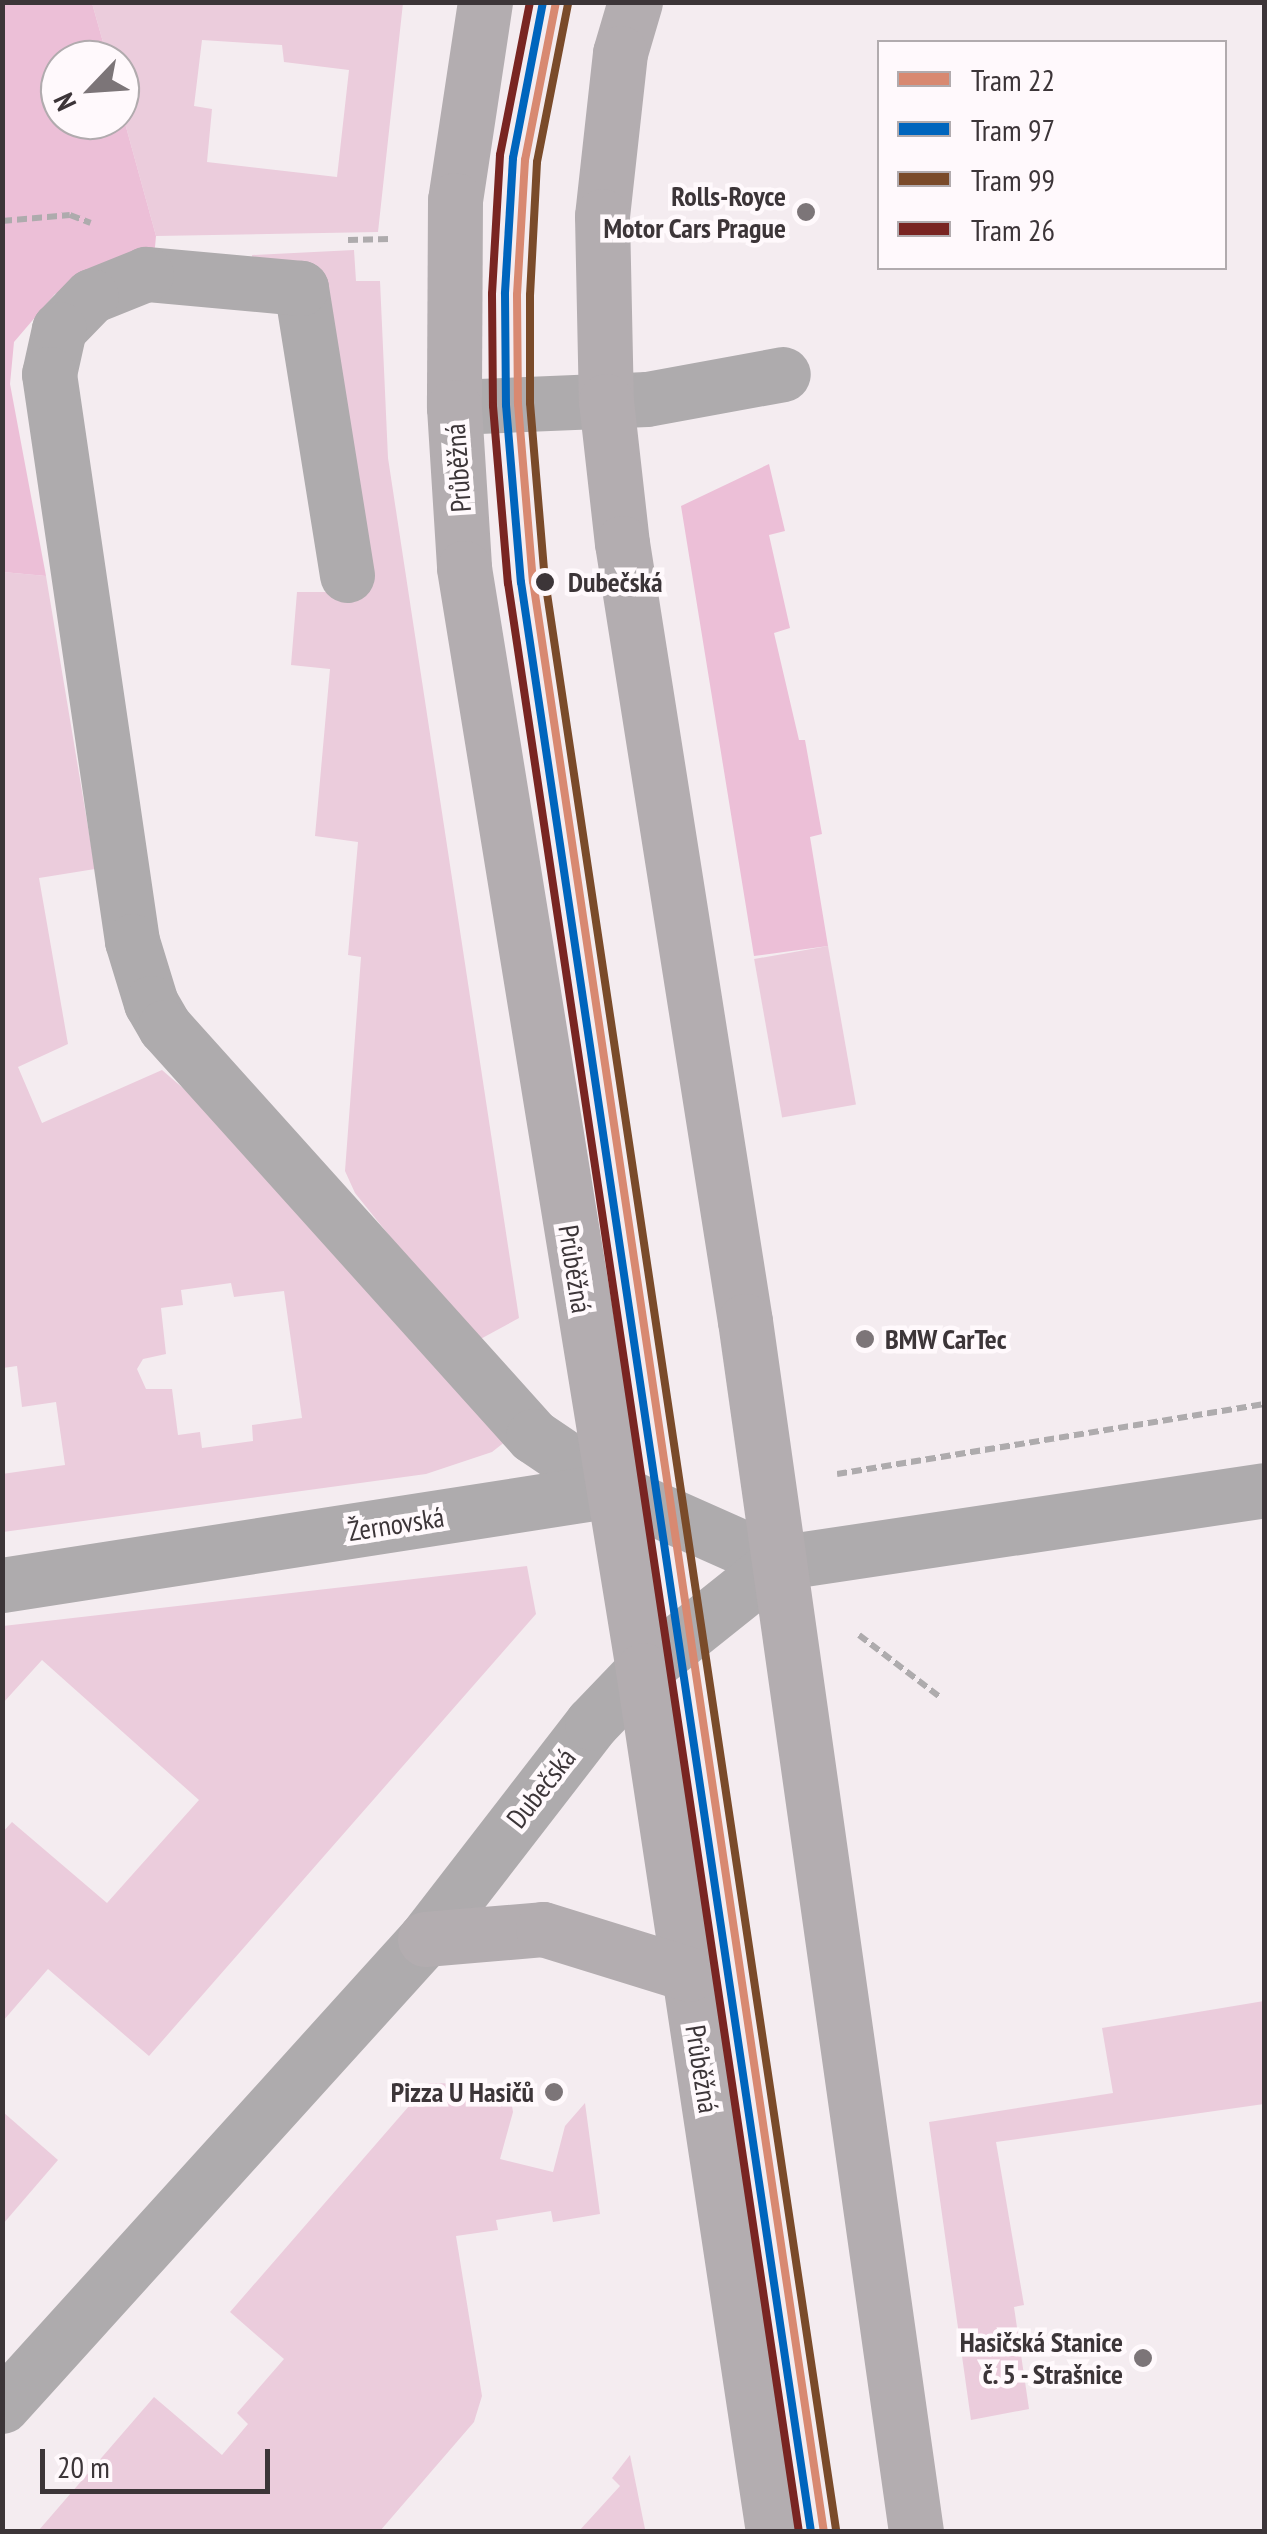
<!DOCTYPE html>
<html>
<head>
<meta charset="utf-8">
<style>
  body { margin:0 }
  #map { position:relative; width:1267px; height:2534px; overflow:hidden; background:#f4ecf0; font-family:"PT Sans Narrow",sans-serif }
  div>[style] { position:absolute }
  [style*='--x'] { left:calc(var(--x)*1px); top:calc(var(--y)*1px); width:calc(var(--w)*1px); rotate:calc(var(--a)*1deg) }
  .green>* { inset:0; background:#ebccdc; transform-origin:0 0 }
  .forest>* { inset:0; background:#ecbfd7 }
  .path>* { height:6px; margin-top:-3px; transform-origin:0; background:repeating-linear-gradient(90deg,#aeabad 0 10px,transparent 0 15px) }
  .minor>* { height:55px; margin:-27.5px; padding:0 27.5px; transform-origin:27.5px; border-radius:27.5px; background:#aeabad }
  .major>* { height:55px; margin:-27.5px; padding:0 27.5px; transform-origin:27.5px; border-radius:27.5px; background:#b3adb0 }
  .tram-1>* { height:8px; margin:-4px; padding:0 4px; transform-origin:4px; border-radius:4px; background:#d88971 }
  .tram-2>* { height:8px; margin:-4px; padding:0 4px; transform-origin:4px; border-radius:4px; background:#0065bd }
  .tram-3>* { height:8px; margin:-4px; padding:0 4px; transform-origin:4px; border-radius:4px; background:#7a4b2a }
  .tram-4>* { height:8px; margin:-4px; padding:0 4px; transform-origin:4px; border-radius:4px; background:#792522 }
  .dots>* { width:28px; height:28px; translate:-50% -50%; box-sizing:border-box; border:5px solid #fff9fc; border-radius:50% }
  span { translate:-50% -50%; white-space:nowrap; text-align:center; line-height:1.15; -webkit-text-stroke:9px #fff9fc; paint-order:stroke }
  .poi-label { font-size:28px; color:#3c3538; font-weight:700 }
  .right { translate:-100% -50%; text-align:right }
  .left { translate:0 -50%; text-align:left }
  .street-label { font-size:28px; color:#3c3538 }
  .stop-label { font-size:28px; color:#3c3538; font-weight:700 }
  .frame { position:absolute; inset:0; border:5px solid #3c3538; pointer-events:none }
  .legend { position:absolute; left:877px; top:40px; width:350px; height:230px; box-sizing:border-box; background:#fff9fc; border:2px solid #b1abae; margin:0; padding:12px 18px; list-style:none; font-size:30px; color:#3c3538 }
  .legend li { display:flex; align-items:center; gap:20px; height:50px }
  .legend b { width:50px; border:2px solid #b1abae }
  .north { position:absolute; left:40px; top:40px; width:100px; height:100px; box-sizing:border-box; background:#fff9fc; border:2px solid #b1abae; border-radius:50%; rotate:245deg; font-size:28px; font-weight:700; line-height:40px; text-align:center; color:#3c3538 }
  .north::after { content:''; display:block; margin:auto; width:35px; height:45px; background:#7c7578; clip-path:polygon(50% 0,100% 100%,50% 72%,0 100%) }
  .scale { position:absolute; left:40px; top:2449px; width:230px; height:45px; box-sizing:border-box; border:5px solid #3c3538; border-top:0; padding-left:12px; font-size:30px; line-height:35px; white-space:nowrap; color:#3c3538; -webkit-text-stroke:8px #fff9fc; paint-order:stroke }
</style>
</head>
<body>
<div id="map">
  <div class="green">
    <div style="clip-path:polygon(evenodd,92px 3px,403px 3px,378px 232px,156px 236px,120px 105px,120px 60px,108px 60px,92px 3px,202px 40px,282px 45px,284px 62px,349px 70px,337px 177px,207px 162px,212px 109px,194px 106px,202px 40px)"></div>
    <div style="clip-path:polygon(354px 250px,356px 281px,380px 281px,388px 458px,519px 1318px,475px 1342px,355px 1193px,345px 1171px,361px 957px,348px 955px,358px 842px,315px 836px,330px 669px,291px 665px,297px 592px,369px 592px,313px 273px,253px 269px,252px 255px)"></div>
    <div style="clip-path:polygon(evenodd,3px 572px,46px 576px,95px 869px,39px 878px,68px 1044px,18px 1067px,42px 1123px,162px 1070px,236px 1134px,506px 1441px,492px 1452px,426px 1474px,3px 1532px,2px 1474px,65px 1465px,56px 1402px,22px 1407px,17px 1366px,3px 1368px,3px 572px,231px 1283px,234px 1297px,284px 1291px,302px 1418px,252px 1425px,253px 1441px,202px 1448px,200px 1432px,178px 1435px,172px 1389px,146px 1389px,137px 1369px,143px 1359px,166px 1354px,161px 1308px,183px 1305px,181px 1290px,231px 1283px)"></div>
    <div style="left:828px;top:946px;width:161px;height:75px;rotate:80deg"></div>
    <div style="clip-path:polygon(527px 1566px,536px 1614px,149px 2056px,48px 1969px,3px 2021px,2px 1833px,12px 1822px,107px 1903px,199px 1800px,42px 1660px,3px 1703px,3px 1626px)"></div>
    <div style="clip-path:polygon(1264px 2001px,1264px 2104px,996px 2142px,1024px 2305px,1014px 2307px,1029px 2409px,971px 2420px,929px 2122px,1113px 2093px,1102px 2028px)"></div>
    <div style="clip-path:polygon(508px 2081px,513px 2112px,500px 2159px,553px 2172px,565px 2126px,585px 2103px,600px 2214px,553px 2222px,551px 2211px,496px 2220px,498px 2230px,456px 2236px,482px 2396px,474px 2422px,380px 2531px,39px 2530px,154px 2397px,222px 2455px,248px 2424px,237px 2413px,284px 2359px,230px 2312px,429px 2083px,477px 2084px,494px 2096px)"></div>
    <div style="clip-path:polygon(3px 2112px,58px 2160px,3px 2224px)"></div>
    <div style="clip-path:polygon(630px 2455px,645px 2529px,579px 2531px,620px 2486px,612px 2478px)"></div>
  </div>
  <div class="forest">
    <div style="clip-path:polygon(2px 3px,92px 3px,108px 60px,60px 60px,60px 120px,120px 120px,120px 105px,156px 236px,154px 258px,55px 294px,14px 342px,10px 384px,46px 576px,3px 572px)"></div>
    <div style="clip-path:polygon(769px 464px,785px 531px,769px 535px,790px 628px,774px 633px,799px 740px,805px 740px,822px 834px,810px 837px,828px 946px,754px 956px,681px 506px)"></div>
  </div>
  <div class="path">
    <div style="--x:2;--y:221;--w:68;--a:-5"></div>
    <div style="--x:70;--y:215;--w:22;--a:21"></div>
    <div style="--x:348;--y:240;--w:42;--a:-1.4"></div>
    <div style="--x:837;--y:1474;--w:433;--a:-9.3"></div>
    <div style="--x:859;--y:1635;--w:103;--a:37.5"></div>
  </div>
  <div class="minor">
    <div style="--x:454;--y:407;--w:193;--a:-2.4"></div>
    <div style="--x:647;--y:399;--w:138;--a:-10.4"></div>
    <div style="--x:347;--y:575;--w:291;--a:-99.1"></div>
    <div style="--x:301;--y:288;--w:156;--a:-174.8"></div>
    <div style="--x:146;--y:274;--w:59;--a:158.2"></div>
    <div style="--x:91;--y:296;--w:46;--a:134.1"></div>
    <div style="--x:59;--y:329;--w:46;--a:102.5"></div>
    <div style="--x:49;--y:374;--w:573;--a:81.67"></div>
    <div style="--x:132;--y:941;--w:65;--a:73"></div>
    <div style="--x:151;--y:1003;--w:28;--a:60"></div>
    <div style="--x:165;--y:1027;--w:550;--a:48.02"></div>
    <div style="--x:533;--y:1436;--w:97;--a:34"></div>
    <div style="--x:613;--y:1490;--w:180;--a:24"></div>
    <div style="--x:2;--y:1585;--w:618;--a:-8.84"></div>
    <div style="--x:2;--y:2406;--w:630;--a:-47.83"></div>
    <div style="--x:425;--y:1939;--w:273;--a:-52.3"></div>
    <div style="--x:592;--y:1723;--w:74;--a:-46.1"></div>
    <div style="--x:643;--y:1670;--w:171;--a:-38.6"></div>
    <div style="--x:777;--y:1563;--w:492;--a:-8.5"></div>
  </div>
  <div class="major">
    <div style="--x:485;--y:2;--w:200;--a:98.6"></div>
    <div style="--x:455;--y:200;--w:207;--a:90.3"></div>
    <div style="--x:454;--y:407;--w:161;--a:86.4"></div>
    <div style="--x:464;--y:568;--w:1116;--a:80.77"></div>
    <div style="--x:643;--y:1670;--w:872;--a:81.42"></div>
    <div style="--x:635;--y:2;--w:53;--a:106.4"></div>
    <div style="--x:620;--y:53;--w:164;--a:96.3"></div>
    <div style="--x:602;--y:216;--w:185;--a:88.8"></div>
    <div style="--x:606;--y:401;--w:143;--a:83.6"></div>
    <div style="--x:622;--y:543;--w:788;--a:81.02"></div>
    <div style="--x:745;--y:1321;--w:1223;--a:81.96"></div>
    <div style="--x:425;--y:1939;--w:118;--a:-4.8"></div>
    <div style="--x:543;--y:1929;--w:152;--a:17.2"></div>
  </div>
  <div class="tram-1">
    <div style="--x:556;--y:2;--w:161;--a:101.1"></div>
    <div style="--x:525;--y:160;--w:135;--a:93.4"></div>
    <div style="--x:517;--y:295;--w:109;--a:89.5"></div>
    <div style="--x:518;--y:404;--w:178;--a:85.2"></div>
    <div style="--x:533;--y:581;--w:1973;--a:81.52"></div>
  </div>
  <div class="tram-2">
    <div style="--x:543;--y:2;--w:159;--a:100.9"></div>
    <div style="--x:513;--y:158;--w:136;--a:93.4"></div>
    <div style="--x:505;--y:294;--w:111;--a:89.5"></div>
    <div style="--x:506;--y:405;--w:178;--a:85.2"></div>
    <div style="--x:521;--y:582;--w:1971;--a:81.54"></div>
  </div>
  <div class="tram-3">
    <div style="--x:568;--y:4;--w:161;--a:101.1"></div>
    <div style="--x:537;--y:162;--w:133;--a:93"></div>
    <div style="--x:530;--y:295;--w:108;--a:90"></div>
    <div style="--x:530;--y:403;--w:178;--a:85.2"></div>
    <div style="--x:545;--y:580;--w:1972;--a:81.51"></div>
  </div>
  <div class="tram-4">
    <div style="--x:530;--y:2;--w:156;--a:101.1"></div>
    <div style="--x:500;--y:155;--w:139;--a:93.3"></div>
    <div style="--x:492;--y:294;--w:112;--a:89.5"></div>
    <div style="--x:493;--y:406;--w:178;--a:85.2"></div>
    <div style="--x:508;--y:583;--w:1971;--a:81.51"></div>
  </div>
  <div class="dots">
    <div style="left:806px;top:212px;background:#7c7578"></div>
    <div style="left:545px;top:582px;background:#3c3538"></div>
    <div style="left:865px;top:1339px;background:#7c7578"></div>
    <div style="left:554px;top:2092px;background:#7c7578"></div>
    <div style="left:1143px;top:2358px;background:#7c7578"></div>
  </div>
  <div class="poi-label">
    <span class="right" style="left:786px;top:212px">Rolls-Royce<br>Motor Cars Prague</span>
    <span class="left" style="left:885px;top:1339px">BMW CarTec</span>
    <span class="right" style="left:534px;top:2092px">Pizza U Hasičů</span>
    <span class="right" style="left:1123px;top:2358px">Hasičská Stanice<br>č. 5 - Strašnice</span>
  </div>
  <div class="street-label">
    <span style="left:458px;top:468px;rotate:-94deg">Průběžná</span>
    <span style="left:575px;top:1269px;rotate:81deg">Průběžná</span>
    <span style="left:396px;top:1524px;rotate:-9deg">Žernovská</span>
    <span style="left:541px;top:1788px;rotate:-52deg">Dubečská</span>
    <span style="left:702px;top:2069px;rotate:81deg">Průběžná</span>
  </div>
  <div class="stop-label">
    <span class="left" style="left:568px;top:582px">Dubečská</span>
  </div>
  <div class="frame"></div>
  <ul class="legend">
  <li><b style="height:12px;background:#d88971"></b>Tram 22</li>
  <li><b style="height:12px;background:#0065bd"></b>Tram 97</li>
  <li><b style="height:12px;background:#7a4b2a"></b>Tram 99</li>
  <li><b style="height:12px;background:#792522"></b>Tram 26</li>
  </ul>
  <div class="north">N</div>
  <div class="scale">20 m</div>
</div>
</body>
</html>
